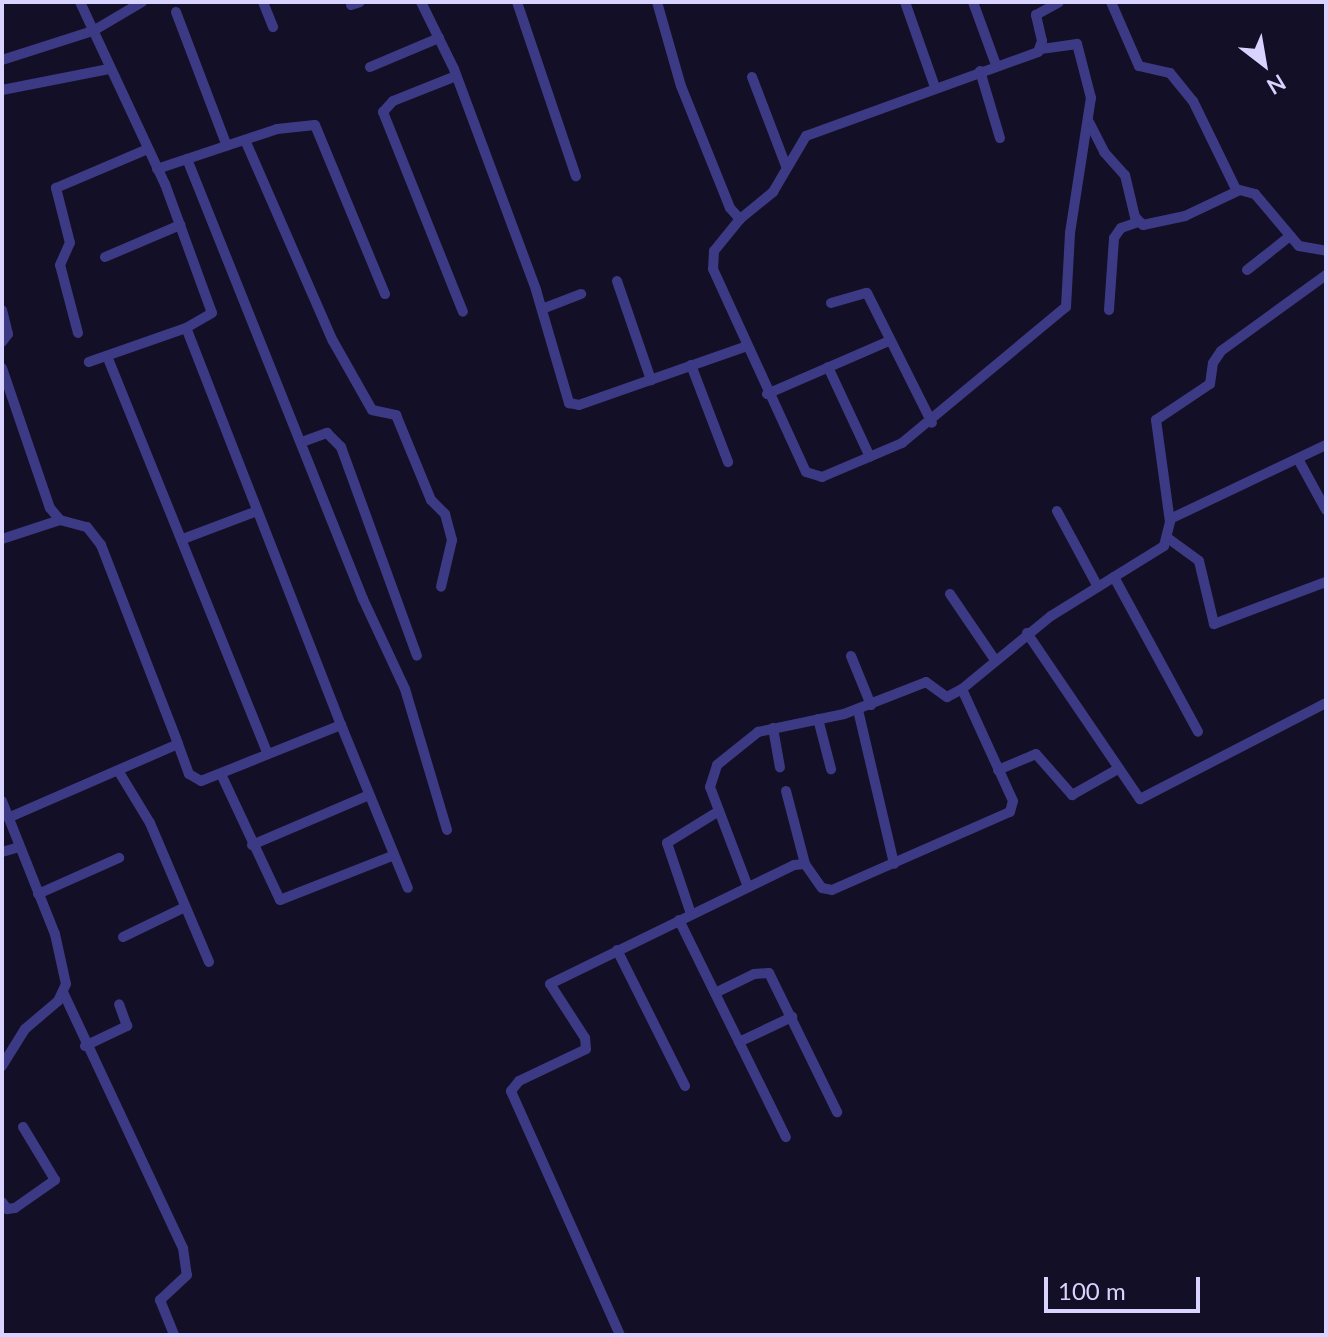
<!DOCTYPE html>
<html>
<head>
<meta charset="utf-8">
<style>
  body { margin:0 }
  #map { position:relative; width:1328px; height:1337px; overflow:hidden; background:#130f26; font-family:Lato,sans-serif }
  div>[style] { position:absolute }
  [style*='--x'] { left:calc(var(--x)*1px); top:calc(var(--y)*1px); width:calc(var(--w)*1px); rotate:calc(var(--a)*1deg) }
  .street>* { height:10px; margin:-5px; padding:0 5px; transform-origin:5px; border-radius:5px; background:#3d3a85 }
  span { translate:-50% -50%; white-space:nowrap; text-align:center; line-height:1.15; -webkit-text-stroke:8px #130f26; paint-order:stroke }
  .frame { position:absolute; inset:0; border:4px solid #d9d4ff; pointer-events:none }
  .north { position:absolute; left:1224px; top:24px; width:80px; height:80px; -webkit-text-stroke:6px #130f26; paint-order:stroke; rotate:149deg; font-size:22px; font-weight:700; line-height:32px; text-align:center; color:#d9d4ff }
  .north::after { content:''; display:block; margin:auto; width:28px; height:36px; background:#d9d4ff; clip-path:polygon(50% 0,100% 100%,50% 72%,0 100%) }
  .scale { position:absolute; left:1044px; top:1277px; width:156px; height:36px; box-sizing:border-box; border:4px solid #d9d4ff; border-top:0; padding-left:10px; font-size:24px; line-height:28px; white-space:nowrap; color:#d9d4ff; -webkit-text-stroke:6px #130f26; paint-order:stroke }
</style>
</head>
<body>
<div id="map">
  <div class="street">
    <div style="--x:80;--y:2;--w:201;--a:65"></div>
    <div style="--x:165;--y:184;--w:137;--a:70"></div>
    <div style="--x:212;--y:313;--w:30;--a:150"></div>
    <div style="--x:186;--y:328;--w:103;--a:160.7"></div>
    <div style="--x:263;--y:2;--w:27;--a:68"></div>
    <div style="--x:421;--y:2;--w:75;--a:63.8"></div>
    <div style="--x:454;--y:69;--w:236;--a:69.6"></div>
    <div style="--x:536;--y:290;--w:118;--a:73.7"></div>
    <div style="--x:569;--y:403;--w:10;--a:11"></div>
    <div style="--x:579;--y:405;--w:176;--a:-19.3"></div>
    <div style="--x:517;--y:2;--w:184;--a:71.3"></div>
    <div style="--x:657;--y:2;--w:87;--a:74.1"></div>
    <div style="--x:681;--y:86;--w:131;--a:68.1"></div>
    <div style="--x:730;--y:208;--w:15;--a:48"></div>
    <div style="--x:740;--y:219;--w:43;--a:-39.3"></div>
    <div style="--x:773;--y:192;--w:65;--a:-59.5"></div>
    <div style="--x:806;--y:136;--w:247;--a:-19.9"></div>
    <div style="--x:1038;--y:52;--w:12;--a:-70"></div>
    <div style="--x:1042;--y:41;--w:27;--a:-103"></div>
    <div style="--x:1036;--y:15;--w:26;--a:-29"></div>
    <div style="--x:905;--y:2;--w:90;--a:70.6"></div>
    <div style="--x:973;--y:2;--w:67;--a:69.9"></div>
    <div style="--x:1111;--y:2;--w:70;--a:66.4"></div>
    <div style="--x:1139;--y:66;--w:32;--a:13"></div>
    <div style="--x:1170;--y:73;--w:36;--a:51"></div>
    <div style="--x:1193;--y:101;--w:98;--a:64"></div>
    <div style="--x:1236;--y:189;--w:20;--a:15"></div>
    <div style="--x:1255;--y:194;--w:68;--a:49.8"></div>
    <div style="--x:1299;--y:246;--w:27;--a:10"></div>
    <div style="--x:351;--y:5;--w:9;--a:-18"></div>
    <div style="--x:176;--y:12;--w:143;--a:69.2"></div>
    <div style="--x:2;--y:60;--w:96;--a:-17.7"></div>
    <div style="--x:93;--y:31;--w:57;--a:-30.6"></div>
    <div style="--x:370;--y:67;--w:75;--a:-22.8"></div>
    <div style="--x:980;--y:71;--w:70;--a:73.4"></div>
    <div style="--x:456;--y:76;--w:68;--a:158.4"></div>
    <div style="--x:393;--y:101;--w:15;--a:132"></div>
    <div style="--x:383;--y:112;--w:215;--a:68.2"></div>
    <div style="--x:752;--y:77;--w:95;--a:69.1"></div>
    <div style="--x:2;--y:90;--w:109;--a:-11.1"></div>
    <div style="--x:1089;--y:122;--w:34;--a:63"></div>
    <div style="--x:1104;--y:152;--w:31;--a:48"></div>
    <div style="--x:1125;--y:175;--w:43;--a:76.6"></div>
    <div style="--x:1135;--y:217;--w:11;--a:45"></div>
    <div style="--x:1143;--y:225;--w:43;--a:-12.1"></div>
    <div style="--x:1185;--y:216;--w:59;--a:-25.3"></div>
    <div style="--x:245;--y:140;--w:219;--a:66.4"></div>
    <div style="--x:333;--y:341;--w:79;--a:60.5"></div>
    <div style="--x:372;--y:410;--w:25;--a:12"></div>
    <div style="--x:396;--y:415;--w:92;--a:67.6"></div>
    <div style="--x:431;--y:500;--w:20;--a:45"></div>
    <div style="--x:445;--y:514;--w:27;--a:75"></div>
    <div style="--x:452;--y:540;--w:48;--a:103.2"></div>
    <div style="--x:187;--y:159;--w:474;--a:68.2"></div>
    <div style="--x:363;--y:599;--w:99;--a:65"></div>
    <div style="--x:405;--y:689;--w:147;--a:73.4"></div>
    <div style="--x:157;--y:169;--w:126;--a:-18.4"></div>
    <div style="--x:277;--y:129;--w:38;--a:-6"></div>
    <div style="--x:315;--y:125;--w:183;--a:67.5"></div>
    <div style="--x:740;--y:219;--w:41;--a:129.1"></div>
    <div style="--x:714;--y:251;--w:18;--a:93"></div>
    <div style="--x:713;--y:269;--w:223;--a:65.4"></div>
    <div style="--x:806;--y:472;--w:17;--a:17"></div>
    <div style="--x:822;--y:477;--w:87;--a:-23"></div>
    <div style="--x:902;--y:443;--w:213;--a:-39.7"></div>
    <div style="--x:1066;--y:307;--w:74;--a:-86.9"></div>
    <div style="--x:1070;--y:233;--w:137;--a:-81.2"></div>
    <div style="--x:1091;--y:98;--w:56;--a:-104.5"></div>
    <div style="--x:1077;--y:44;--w:35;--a:172"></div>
    <div style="--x:105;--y:257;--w:82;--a:-23.1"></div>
    <div style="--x:1247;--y:270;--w:55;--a:-38.3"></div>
    <div style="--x:617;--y:281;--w:105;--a:71"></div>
    <div style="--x:831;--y:303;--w:37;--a:-16"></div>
    <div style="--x:867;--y:293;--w:145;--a:63.4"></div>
    <div style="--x:542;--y:309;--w:42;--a:-21"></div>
    <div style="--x:2;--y:310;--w:25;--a:76"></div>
    <div style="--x:8;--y:334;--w:10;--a:127"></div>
    <div style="--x:1109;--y:310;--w:72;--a:-86"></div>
    <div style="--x:1114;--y:238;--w:12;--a:-55"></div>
    <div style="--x:1121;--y:228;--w:18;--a:-19"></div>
    <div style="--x:78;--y:333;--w:70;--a:-104.8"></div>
    <div style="--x:60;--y:265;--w:24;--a:-66"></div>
    <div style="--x:70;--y:243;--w:57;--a:-104.3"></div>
    <div style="--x:56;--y:188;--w:100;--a:-23"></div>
    <div style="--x:107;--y:356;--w:429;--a:68"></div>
    <div style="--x:691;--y:365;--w:104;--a:69.1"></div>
    <div style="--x:828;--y:367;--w:99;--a:65"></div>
    <div style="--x:2;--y:368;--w:148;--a:71.1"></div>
    <div style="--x:50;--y:508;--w:16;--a:50"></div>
    <div style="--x:60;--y:520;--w:28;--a:15"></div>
    <div style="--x:87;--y:527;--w:23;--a:52"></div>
    <div style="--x:101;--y:545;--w:213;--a:68.8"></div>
    <div style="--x:178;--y:744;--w:185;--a:156.5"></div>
    <div style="--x:767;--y:394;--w:133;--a:-23.5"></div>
    <div style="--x:302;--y:442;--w:27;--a:-20"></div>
    <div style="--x:327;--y:433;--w:20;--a:45"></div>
    <div style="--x:341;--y:447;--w:222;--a:70"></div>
    <div style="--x:1298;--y:459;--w:58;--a:61.2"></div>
    <div style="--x:1057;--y:511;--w:86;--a:61.7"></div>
    <div style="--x:1170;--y:519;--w:173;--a:-25.4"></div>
    <div style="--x:2;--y:539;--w:61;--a:-18.1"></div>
    <div style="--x:183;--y:539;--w:79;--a:-20.7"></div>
    <div style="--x:1169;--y:539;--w:37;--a:36"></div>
    <div style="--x:1199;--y:561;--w:65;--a:76.6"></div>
    <div style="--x:1214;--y:624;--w:120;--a:-20.6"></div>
    <div style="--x:1114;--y:577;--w:176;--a:61.5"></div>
    <div style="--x:950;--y:594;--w:80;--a:55.7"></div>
    <div style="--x:1027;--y:633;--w:201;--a:55.8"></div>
    <div style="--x:1140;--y:799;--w:209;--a:-27.3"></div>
    <div style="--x:851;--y:656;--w:53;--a:67.8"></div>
    <div style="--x:858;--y:710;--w:158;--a:76.8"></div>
    <div style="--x:818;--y:719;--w:52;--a:75.4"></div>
    <div style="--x:341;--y:725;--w:176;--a:67.7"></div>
    <div style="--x:773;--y:728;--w:40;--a:80"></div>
    <div style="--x:178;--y:744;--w:32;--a:70"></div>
    <div style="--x:189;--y:774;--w:14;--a:30"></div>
    <div style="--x:201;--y:781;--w:151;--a:-21.8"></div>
    <div style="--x:341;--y:725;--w:426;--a:-111.3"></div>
    <div style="--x:998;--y:770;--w:41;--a:-22.8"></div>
    <div style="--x:1036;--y:754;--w:55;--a:48.7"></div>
    <div style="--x:1072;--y:795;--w:51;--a:-29.6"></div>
    <div style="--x:119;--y:772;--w:60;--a:58.7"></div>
    <div style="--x:150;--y:823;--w:151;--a:67"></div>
    <div style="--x:221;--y:774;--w:139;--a:64.9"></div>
    <div style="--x:280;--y:900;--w:120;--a:-21.4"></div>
    <div style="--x:786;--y:791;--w:75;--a:75.4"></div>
    <div style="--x:2;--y:801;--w:143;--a:68.3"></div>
    <div style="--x:55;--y:934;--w:51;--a:77.6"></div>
    <div style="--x:66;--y:984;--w:19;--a:115"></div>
    <div style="--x:58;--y:1001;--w:43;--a:139.7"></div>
    <div style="--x:25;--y:1029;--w:44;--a:121.9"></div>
    <div style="--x:252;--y:845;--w:127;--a:-23.1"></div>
    <div style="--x:2;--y:852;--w:18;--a:-16"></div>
    <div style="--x:748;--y:887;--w:107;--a:-110.8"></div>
    <div style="--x:710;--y:787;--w:23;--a:-72"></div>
    <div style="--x:717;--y:765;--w:53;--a:-38.8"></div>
    <div style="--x:758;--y:732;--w:88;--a:-11.8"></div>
    <div style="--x:844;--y:714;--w:88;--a:-21.3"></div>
    <div style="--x:926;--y:682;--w:26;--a:36"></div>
    <div style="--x:947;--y:697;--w:17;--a:-28"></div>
    <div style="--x:38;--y:894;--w:89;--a:-24"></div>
    <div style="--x:691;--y:914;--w:75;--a:-108.7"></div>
    <div style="--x:667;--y:843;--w:61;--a:-31.6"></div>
    <div style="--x:679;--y:920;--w:242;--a:63.8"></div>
    <div style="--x:123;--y:937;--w:69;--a:-25.8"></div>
    <div style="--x:617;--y:950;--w:152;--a:63.4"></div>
    <div style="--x:63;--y:992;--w:283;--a:64.9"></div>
    <div style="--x:183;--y:1248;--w:27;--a:82"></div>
    <div style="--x:187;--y:1275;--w:37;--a:137"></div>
    <div style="--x:160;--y:1300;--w:38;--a:68"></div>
    <div style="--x:715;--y:993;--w:43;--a:-26"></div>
    <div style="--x:754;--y:974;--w:15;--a:-4"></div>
    <div style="--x:769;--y:973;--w:155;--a:63.9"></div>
    <div style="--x:739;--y:1042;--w:59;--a:-25.3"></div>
    <div style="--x:85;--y:1046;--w:47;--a:-25.5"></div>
    <div style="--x:127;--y:1026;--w:23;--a:-110"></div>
    <div style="--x:2;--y:1202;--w:9;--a:54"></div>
    <div style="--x:7;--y:1209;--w:8;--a:-7"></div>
    <div style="--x:15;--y:1208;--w:49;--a:-35"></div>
    <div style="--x:55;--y:1180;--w:62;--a:-121.1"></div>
    <div style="--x:620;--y:1335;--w:267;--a:-114.1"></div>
    <div style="--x:511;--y:1091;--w:13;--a:-51"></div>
    <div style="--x:519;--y:1081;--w:74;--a:-25.5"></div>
    <div style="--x:586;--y:1049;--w:11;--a:-95"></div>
    <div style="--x:585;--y:1038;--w:64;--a:-122.9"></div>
    <div style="--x:550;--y:984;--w:271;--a:-26"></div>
    <div style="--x:794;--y:865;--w:11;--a:-5"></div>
    <div style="--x:805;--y:864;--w:29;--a:55"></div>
    <div style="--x:822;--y:888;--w:10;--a:11"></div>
    <div style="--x:832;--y:890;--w:194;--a:-23.7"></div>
    <div style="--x:1010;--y:812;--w:11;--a:-75"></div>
    <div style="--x:1013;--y:801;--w:123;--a:-114.5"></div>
    <div style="--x:962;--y:689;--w:115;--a:-39.4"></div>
    <div style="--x:1051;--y:616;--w:133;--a:-31.8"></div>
    <div style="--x:1164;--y:546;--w:25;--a:-76"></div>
    <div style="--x:1170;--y:522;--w:103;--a:-97.8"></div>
    <div style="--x:1156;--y:420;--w:65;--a:-33.7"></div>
    <div style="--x:1210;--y:384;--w:21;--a:-82"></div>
    <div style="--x:1213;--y:363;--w:14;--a:-56"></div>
    <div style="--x:1221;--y:351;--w:130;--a:-35.9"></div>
  </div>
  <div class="frame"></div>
  <div class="north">N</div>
  <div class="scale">100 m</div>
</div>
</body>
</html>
